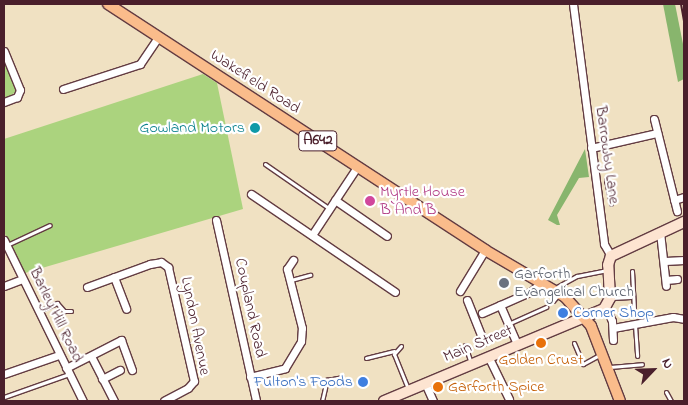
<!DOCTYPE html>
<html>
<head>
<meta charset="utf-8">
<style>
  body { margin:0 }
  #map { position:relative; width:688px; height:405px; overflow:hidden; background:#f0e1c2; font-family:"Indie Flower",sans-serif }
  div>[style] { position:absolute }
  [style*='--x'] { left:calc(var(--x)*1px); top:calc(var(--y)*1px); width:calc(var(--w)*1px); rotate:calc(var(--a)*1deg) }
  .green>* { inset:0; background:#abd37e }
  .forest>* { inset:0; background:#88b56d }
  .street-tunnel>* { height:7px; margin-top:-3.5px; transform-origin:0; background:repeating-linear-gradient(90deg,#cfbaa4 0 7px,transparent 0 10.5px) }
  .roads { filter:drop-shadow(1px 0 #633c42) drop-shadow(-1px 0 #633c42) drop-shadow(0 1px #633c42) drop-shadow(0 -1px #633c42) }
  .lane>* { height:3px; margin:-1.5px; padding:0 1.5px; transform-origin:1.5px; border-radius:1.5px; background:#fff }
  .street>* { height:7px; margin:-3.5px; padding:0 3.5px; transform-origin:3.5px; border-radius:3.5px; background:#fff }
  .secondary>* { height:10px; margin:-5px; padding:0 5px; transform-origin:5px; border-radius:5px; background:#fde4d1 }
  .primary>* { height:10px; margin:-5px; padding:0 5px; transform-origin:5px; border-radius:5px; background:#fabc8b }
  .rail>* { height:2px; margin:-1px; padding:0 1px; transform-origin:1px; border-radius:1px; background:#4a1f2b }
  .dots>* { width:14px; height:14px; translate:-50% -50%; box-sizing:border-box; border:2px solid #fff; border-radius:50% }
  span { translate:-50% -50%; white-space:nowrap; text-align:center; line-height:1.15; -webkit-text-stroke:4.5px #fff; paint-order:stroke }
  .shield-label span { padding:1px 4px; background:#fff; border:1px solid; border-radius:4px; -webkit-text-stroke-width:0 }
  .shield-label { font-size:15px; color:#4a1f2b; font-weight:700 }
  .street-label { font-size:16px; color:#4a1f2b }
  .culture-label { font-size:16px; color:#0d838f }
  .right { translate:-100% -50%; text-align:right }
  .hotel-label { font-size:16px; color:#b23c85 }
  .left { translate:0 -50%; text-align:left }
  .worship-label { font-size:16px; color:#5b616d }
  .shop-label { font-size:16px; color:#366cbe }
  .food-label { font-size:16px; color:#c56008 }
  .frame { position:absolute; inset:0; border:5px solid #4a1f2b; pointer-events:none }
  .north { position:absolute; left:628px; top:345px; width:50px; height:50px; -webkit-text-stroke:4px #fff; paint-order:stroke; rotate:66deg; font-size:14px; font-weight:700; line-height:20px; text-align:center; color:#4a1f2b }
  .north::after { content:''; display:block; margin:auto; width:18px; height:22px; background:#4a1f2b; clip-path:polygon(50% 0,100% 100%,50% 72%,0 100%) }
</style>
</head>
<body>
<div id="map">
  <div class="green">
    <div style="clip-path:polygon(4px 57px,17px 91px,4px 100px)"></div>
    <div style="clip-path:polygon(203px 74px,217px 83px,243px 209px,25px 273px,4px 232px,4px 139px)"></div>
  </div>
  <div class="forest">
    <div style="clip-path:polygon(663px 4px,675px 4px,684px 49px,684px 79px,678px 82px)"></div>
    <div style="clip-path:polygon(585px 149px,589px 177px,579px 178px,557px 215px,560px 225px,557px 225px,548px 220px)"></div>
  </div>
  <div class="street-tunnel">
    <div style="--x:483;--y:340;--w:9;--a:63"></div>
  </div>
  <div class="roads">
    <div class="lane">
      <div style="--x:265;--y:164;--w:79;--a:34.7"></div>
      <div style="--x:606;--y:180;--w:24;--a:78"></div>
      <div style="--x:7;--y:245;--w:47;--a:-24.9"></div>
      <div style="--x:632;--y:271;--w:39;--a:87"></div>
      <div style="--x:291;--y:280;--w:20;--a:-15"></div>
      <div style="--x:555;--y:288;--w:25;--a:-29"></div>
      <div style="--x:577;--y:276;--w:31;--a:-11"></div>
      <div style="--x:611;--y:298;--w:20;--a:-3"></div>
      <div style="--x:553;--y:301;--w:8;--a:-50"></div>
      <div style="--x:39;--y:311;--w:20;--a:-24"></div>
      <div style="--x:57;--y:303;--w:11;--a:49"></div>
      <div style="--x:64;--y:311;--w:7;--a:0"></div>
      <div style="--x:508;--y:324;--w:42;--a:-24.1"></div>
      <div style="--x:635;--y:325;--w:31;--a:86"></div>
      <div style="--x:574;--y:343;--w:23;--a:67"></div>
      <div style="--x:583;--y:364;--w:21;--a:-29"></div>
      <div style="--x:465;--y:345;--w:19;--a:72"></div>
      <div style="--x:401;--y:346;--w:11;--a:131"></div>
      <div style="--x:394;--y:354;--w:38;--a:68"></div>
      <div style="--x:366;--y:358;--w:29;--a:-14"></div>
      <div style="--x:610;--y:367;--w:32;--a:-5"></div>
      <div style="--x:666;--y:392;--w:10;--a:61"></div>
      <div style="--x:4;--y:397;--w:69;--a:-19.5"></div>
      <div style="--x:322;--y:401;--w:22;--a:-77"></div>
      <div style="--x:327;--y:380;--w:15;--a:-11"></div>
    </div>
    <div class="street">
      <div style="--x:573;--y:4;--w:242;--a:82.6"></div>
      <div style="--x:604;--y:244;--w:14;--a:60"></div>
      <div style="--x:4;--y:51;--w:42;--a:67.7"></div>
      <div style="--x:20;--y:90;--w:8;--a:113"></div>
      <div style="--x:17;--y:97;--w:14;--a:159"></div>
      <div style="--x:63;--y:89;--w:81;--a:-18"></div>
      <div style="--x:140;--y:64;--w:32;--a:-56"></div>
      <div style="--x:654;--y:119;--w:95;--a:76"></div>
      <div style="--x:591;--y:148;--w:68;--a:-12.8"></div>
      <div style="--x:251;--y:194;--w:174;--a:34.2"></div>
      <div style="--x:335;--y:200;--w:63;--a:34.7"></div>
      <div style="--x:674;--y:200;--w:10;--a:-17"></div>
      <div style="--x:216;--y:220;--w:185;--a:77.5"></div>
      <div style="--x:660;--y:232;--w:54;--a:83.7"></div>
      <div style="--x:312;--y:235;--w:82;--a:-56.5"></div>
      <div style="--x:4;--y:240;--w:179;--a:63.9"></div>
      <div style="--x:665;--y:261;--w:19;--a:-3"></div>
      <div style="--x:114;--y:277;--w:34;--a:69"></div>
      <div style="--x:666;--y:280;--w:11;--a:-5"></div>
      <div style="--x:4;--y:286;--w:19;--a:-21"></div>
      <div style="--x:87;--y:287;--w:67;--a:-20.1"></div>
      <div style="--x:150;--y:264;--w:11;--a:-10"></div>
      <div style="--x:161;--y:262;--w:9;--a:36"></div>
      <div style="--x:168;--y:267;--w:117;--a:77.2"></div>
      <div style="--x:194;--y:381;--w:9;--a:131"></div>
      <div style="--x:188;--y:388;--w:27;--a:152"></div>
      <div style="--x:460;--y:291;--w:48;--a:-58.6"></div>
      <div style="--x:467;--y:300;--w:43;--a:68.2"></div>
      <div style="--x:500;--y:305;--w:43;--a:66.4"></div>
      <div style="--x:606;--y:307;--w:15;--a:67"></div>
      <div style="--x:612;--y:321;--w:19;--a:87"></div>
      <div style="--x:482;--y:313;--w:55;--a:-23.7"></div>
      <div style="--x:532;--y:291;--w:14;--a:-45"></div>
      <div style="--x:613;--y:328;--w:61;--a:-10.4"></div>
      <div style="--x:673;--y:317;--w:11;--a:10"></div>
      <div style="--x:91;--y:356;--w:51;--a:62.9"></div>
      <div style="--x:488;--y:356;--w:48;--a:64"></div>
      <div style="--x:66;--y:368;--w:62;--a:-27"></div>
      <div style="--x:121;--y:340;--w:32;--a:70"></div>
      <div style="--x:4;--y:374;--w:58;--a:-19.1"></div>
      <div style="--x:250;--y:377;--w:36;--a:-14"></div>
      <div style="--x:285;--y:368;--w:31;--a:-59"></div>
      <div style="--x:301;--y:341;--w:13;--a:-86"></div>
      <div style="--x:302;--y:328;--w:61;--a:-104.3"></div>
      <div style="--x:287;--y:269;--w:11;--a:-56"></div>
      <div style="--x:102;--y:379;--w:20;--a:-27"></div>
      <div style="--x:425;--y:383;--w:20;--a:66"></div>
    </div>
    <div class="secondary">
      <div style="--x:384;--y:401;--w:238;--a:-22.7"></div>
      <div style="--x:604;--y:309;--w:13;--a:-61"></div>
      <div style="--x:610;--y:298;--w:33;--a:-93"></div>
      <div style="--x:608;--y:265;--w:9;--a:-72"></div>
      <div style="--x:611;--y:256;--w:81;--a:-25"></div>
    </div>
    <div class="primary">
      <div style="--x:108;--y:4;--w:450;--a:33.1"></div>
      <div style="--x:485;--y:250;--w:93;--a:30.4"></div>
      <div style="--x:565;--y:297;--w:39;--a:48"></div>
      <div style="--x:591;--y:326;--w:80;--a:68.9"></div>
    </div>
  </div>
  <div class="rail">
    <div style="--x:681;--y:4;--w:17;--a:80"></div>
  </div>
  <div class="dots">
    <div style="left:255px;top:128px;background:#0f9aa8"></div>
    <div style="left:370px;top:201px;background:#d1479c"></div>
    <div style="left:504px;top:283px;background:#6b7280"></div>
    <div style="left:563px;top:313px;background:#3f7fe0"></div>
    <div style="left:541px;top:343px;background:#e8710a"></div>
    <div style="left:363px;top:382px;background:#3f7fe0"></div>
    <div style="left:438px;top:387px;background:#e8710a"></div>
  </div>
  <div class="shield-label">
    <span style="left:318px;top:141px">A642</span>
  </div>
  <div class="street-label">
    <span style="left:255px;top:82px;rotate:33deg">Wakefield Road</span>
    <span style="left:607px;top:155px;rotate:82deg">Barrowby Lane</span>
    <span style="left:250px;top:308px;rotate:78deg">Coupland Road</span>
    <span style="left:56px;top:315px;rotate:64deg">Barley Hill Road</span>
    <span style="left:195px;top:326px;rotate:79deg">Lyndon Avenue</span>
    <span style="left:478px;top:344px;rotate:-23deg">Main Street</span>
  </div>
  <div class="culture-label">
    <span class="right" style="left:245px;top:128px">Gowland Motors</span>
  </div>
  <div class="hotel-label">
    <span class="left" style="left:380px;top:201px">Myrtle House<br>B And B</span>
  </div>
  <div class="worship-label">
    <span class="left" style="left:514px;top:283px">Garforth<br>Evangelical Church</span>
  </div>
  <div class="shop-label">
    <span class="left" style="left:573px;top:313px">Corner Shop</span>
    <span class="right" style="left:353px;top:382px">Fulton's Foods</span>
  </div>
  <div class="food-label">
    <span style="left:541px;top:360px">Golden Crust</span>
    <span class="left" style="left:448px;top:387px">Garforth Spice</span>
  </div>
  <div class="frame"></div>
  <div class="north">N</div>
</div>
</body>
</html>
